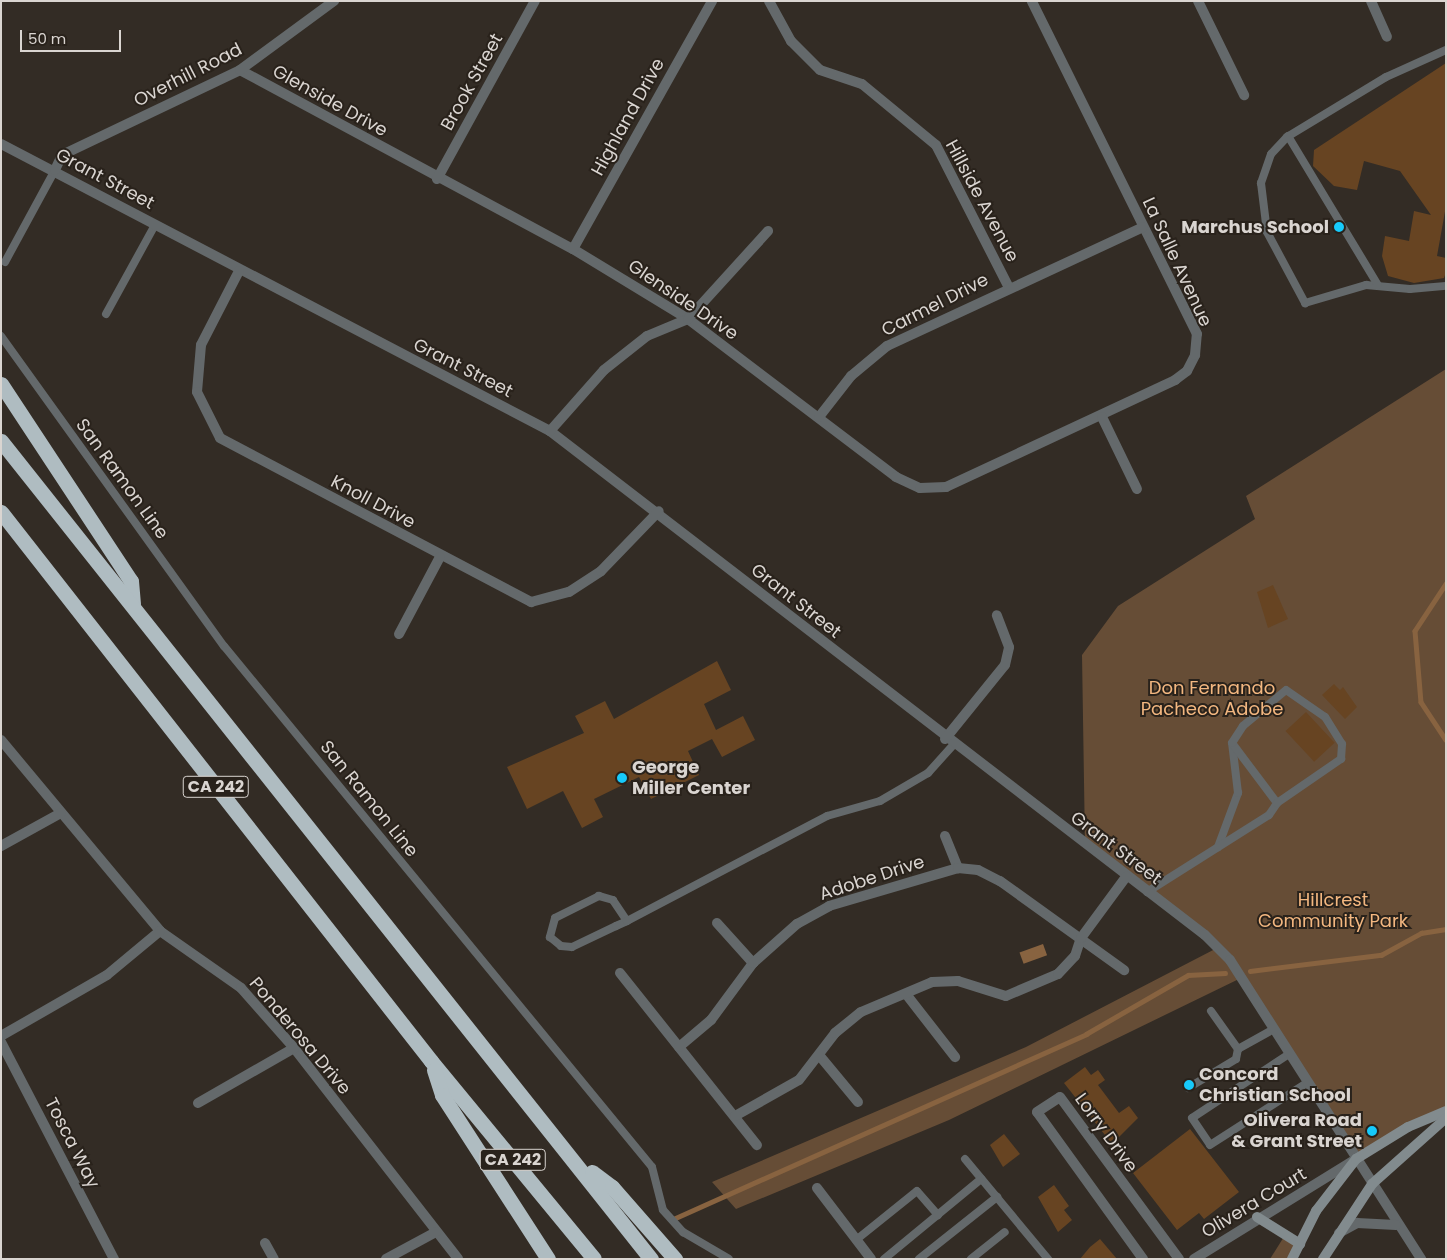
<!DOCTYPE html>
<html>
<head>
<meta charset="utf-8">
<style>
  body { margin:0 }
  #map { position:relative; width:1447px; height:1260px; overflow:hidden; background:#332c25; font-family:Poppins,sans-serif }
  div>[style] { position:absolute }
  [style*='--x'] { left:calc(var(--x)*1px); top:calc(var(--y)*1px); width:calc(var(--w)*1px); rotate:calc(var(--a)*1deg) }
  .green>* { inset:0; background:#664d36 }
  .water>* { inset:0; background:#886340; transform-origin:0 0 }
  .stream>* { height:4.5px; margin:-2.25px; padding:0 2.25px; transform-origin:2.25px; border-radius:2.25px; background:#886340 }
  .building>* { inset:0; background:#674422; transform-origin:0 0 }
  .lane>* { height:8px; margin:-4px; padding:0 4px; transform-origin:4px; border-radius:4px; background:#64696b }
  .street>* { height:10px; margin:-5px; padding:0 5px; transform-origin:5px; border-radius:5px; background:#64696b }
  .secondary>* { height:10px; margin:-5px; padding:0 5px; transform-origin:5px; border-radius:5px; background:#828b8e }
  .highway>* { height:15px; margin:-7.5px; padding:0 7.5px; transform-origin:7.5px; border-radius:7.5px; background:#afbcc1 }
  .dots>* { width:14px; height:14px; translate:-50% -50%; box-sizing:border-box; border:2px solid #29221b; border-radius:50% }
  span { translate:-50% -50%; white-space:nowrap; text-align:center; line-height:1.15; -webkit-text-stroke:4px #29221b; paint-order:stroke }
  .shield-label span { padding:1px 4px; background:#29221b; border:1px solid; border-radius:4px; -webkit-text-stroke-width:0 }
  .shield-label { font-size:16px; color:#dad5d1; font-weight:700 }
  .street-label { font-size:18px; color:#dad5d1 }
  .poi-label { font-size:18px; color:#dad5d1; font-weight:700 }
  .right { translate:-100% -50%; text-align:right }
  .left { translate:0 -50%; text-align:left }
  .park-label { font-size:18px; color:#f3b780 }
  .frame { position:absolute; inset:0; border:2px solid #dad5d1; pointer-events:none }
  .scale { position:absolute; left:20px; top:30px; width:101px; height:22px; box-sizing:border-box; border:2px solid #dad5d1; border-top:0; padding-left:6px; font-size:15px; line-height:18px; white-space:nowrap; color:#dad5d1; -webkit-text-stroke:4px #29221b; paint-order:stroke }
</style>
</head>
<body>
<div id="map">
  <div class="green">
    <div style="clip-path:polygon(1446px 369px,1446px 1111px,1356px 1159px,1241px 978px,949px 1120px,736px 1209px,712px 1182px,1026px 1047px,1217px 948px,1085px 845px,1082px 655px,1118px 606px,1255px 519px,1246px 496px)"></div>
    <div style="clip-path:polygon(1287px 1232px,1300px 1244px,1292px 1259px,1270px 1259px)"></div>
  </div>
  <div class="water">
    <div style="left:1043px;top:944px;width:12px;height:25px;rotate:70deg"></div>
  </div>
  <div class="stream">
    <div style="--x:1446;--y:584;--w:56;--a:123.4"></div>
    <div style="--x:1415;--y:631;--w:71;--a:85.2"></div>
    <div style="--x:1421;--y:702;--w:45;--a:56.7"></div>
    <div style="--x:1250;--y:971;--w:132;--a:-7"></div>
    <div style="--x:1381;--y:955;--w:46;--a:-28.8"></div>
    <div style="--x:1421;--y:933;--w:25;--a:-9"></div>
    <div style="--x:671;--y:1220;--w:455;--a:-24.1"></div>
    <div style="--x:1086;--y:1034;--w:118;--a:-30"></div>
    <div style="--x:1188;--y:975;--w:37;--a:-3"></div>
  </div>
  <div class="building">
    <div style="clip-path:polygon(1446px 63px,1446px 206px,1437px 256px,1446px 258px,1446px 272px,1444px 278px,1414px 283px,1388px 276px,1382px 256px,1385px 236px,1409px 241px,1414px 211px,1431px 215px,1400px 171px,1364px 161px,1357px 190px,1334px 186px,1313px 166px,1314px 150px)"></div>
    <div style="clip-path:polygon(1273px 585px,1288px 619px,1268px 628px,1257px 592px)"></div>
    <div style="clip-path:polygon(717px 661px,731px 690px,704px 704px,716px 730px,743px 716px,755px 740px,722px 757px,712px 739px,688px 751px,699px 775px,651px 799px,639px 777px,594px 799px,603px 817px,582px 828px,563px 791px,527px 809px,507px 767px,584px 733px,575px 716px,605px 701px,614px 719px)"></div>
    <div style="clip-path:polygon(1334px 684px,1340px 690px,1343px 687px,1357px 707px,1345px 719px,1322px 695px)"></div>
    <div style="left:1306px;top:712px;width:42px;height:28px;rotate:47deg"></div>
    <div style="clip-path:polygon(1085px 1067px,1091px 1075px,1098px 1070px,1105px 1080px,1098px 1085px,1119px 1113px,1129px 1106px,1138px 1118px,1112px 1144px,1064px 1083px)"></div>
    <div style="clip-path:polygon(1190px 1129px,1239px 1192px,1204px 1219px,1199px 1213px,1177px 1230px,1133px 1173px)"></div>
    <div style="clip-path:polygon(1004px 1134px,1020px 1154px,1003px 1167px,990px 1145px)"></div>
    <div style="clip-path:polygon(1054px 1185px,1069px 1206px,1064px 1210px,1072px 1220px,1058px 1232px,1038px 1197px)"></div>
    <div style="clip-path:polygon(1100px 1239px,1117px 1259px,1080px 1259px,1090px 1247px)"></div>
  </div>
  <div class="lane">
    <div style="--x:1446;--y:50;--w:66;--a:155.8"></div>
    <div style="--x:1386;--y:77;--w:116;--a:148.8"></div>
    <div style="--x:1287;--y:137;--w:23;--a:133"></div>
    <div style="--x:1271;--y:154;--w:31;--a:109"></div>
    <div style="--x:1261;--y:183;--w:49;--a:83"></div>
    <div style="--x:1267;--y:232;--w:81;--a:61.8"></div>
    <div style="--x:1305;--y:303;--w:64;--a:-16.4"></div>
    <div style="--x:1366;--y:285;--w:44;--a:5.2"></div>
    <div style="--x:1410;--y:289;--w:36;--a:-5"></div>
    <div style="--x:1288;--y:136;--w:174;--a:58.9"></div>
    <div style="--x:5;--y:262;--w:105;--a:-61.5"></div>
    <div style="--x:106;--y:314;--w:102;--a:-61.2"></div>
    <div style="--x:1;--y:336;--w:382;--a:54.3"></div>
    <div style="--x:224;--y:646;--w:674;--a:50.6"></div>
    <div style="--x:652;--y:1167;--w:44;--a:75.7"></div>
    <div style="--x:663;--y:1210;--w:30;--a:48"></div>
    <div style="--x:683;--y:1232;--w:53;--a:30.4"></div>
    <div style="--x:1218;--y:847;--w:58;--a:-69.7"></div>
    <div style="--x:1238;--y:793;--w:50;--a:-96.8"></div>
    <div style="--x:1232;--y:743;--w:75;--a:53.1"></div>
    <div style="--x:1147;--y:892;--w:144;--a:-32.3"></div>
    <div style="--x:1269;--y:815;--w:14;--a:-56"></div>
    <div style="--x:1277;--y:803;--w:78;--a:-34.5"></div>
    <div style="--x:1341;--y:759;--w:15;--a:-86"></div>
    <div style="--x:1342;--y:744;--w:32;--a:-122"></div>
    <div style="--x:1325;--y:717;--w:47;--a:-145.3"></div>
    <div style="--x:1286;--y:690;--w:56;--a:140.1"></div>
    <div style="--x:1243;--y:726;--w:20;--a:123"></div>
    <div style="--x:627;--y:921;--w:25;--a:-124"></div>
    <div style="--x:613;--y:900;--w:15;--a:-164"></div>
    <div style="--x:599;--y:896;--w:49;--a:153.4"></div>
    <div style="--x:555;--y:918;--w:20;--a:105"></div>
    <div style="--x:550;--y:937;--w:14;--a:39"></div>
    <div style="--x:561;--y:946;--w:11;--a:5"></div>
    <div style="--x:572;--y:947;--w:49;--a:-25.5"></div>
    <div style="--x:616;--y:926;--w:12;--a:-24"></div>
    <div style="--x:627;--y:921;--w:226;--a:-27.7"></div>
    <div style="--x:827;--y:816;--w:55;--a:-15.8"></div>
    <div style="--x:880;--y:801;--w:56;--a:-30.3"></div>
    <div style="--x:928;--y:773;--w:38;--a:-48"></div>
    <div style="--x:1211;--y:1011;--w:47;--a:54.6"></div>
    <div style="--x:1289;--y:1054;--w:116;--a:146.6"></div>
    <div style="--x:1192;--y:1118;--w:32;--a:56"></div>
    <div style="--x:1210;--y:1145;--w:117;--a:-32.7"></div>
    <div style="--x:1188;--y:1088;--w:56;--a:-31.1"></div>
    <div style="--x:1236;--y:1059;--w:10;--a:-79"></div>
    <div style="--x:1238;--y:1049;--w:41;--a:-29.1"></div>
    <div style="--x:965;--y:1159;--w:130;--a:50.3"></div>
    <div style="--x:856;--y:1240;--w:78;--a:-38.8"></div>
    <div style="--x:917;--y:1191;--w:32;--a:49"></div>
    <div style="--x:884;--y:1259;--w:126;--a:-39.5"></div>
    <div style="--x:919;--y:1259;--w:100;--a:-38.5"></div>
    <div style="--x:971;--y:1259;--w:43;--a:-38.5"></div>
  </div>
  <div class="street">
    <div style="--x:769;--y:1;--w:46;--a:61.2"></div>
    <div style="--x:791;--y:41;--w:41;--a:45"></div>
    <div style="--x:820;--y:70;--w:44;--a:18.4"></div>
    <div style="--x:862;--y:84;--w:96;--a:39.5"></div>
    <div style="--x:936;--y:145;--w:158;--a:62.9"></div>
    <div style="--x:1198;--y:1;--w:105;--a:63.9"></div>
    <div style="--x:1371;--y:1;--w:39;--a:66"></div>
    <div style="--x:240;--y:70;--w:378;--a:28.3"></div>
    <div style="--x:573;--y:249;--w:135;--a:31.3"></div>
    <div style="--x:688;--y:319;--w:261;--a:37.2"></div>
    <div style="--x:896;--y:477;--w:26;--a:25"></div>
    <div style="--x:920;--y:488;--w:26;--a:-2"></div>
    <div style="--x:946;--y:487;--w:253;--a:-25"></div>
    <div style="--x:1175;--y:380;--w:15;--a:-37"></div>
    <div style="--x:1187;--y:371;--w:18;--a:-63"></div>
    <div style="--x:1195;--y:355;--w:21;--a:-85"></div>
    <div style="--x:1197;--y:334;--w:372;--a:-116.4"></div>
    <div style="--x:1;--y:144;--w:619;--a:27.6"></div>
    <div style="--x:550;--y:431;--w:826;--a:37.58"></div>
    <div style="--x:1205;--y:935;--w:35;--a:45"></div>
    <div style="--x:1230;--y:960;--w:355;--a:57.4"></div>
    <div style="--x:55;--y:170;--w:17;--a:-65"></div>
    <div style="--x:62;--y:155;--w:197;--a:-25.5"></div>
    <div style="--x:240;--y:70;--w:117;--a:-36.3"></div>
    <div style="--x:437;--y:179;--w:203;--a:-61.2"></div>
    <div style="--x:573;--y:249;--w:284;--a:-60.7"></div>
    <div style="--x:239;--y:271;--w:83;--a:117.2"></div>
    <div style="--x:201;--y:345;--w:47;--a:94.9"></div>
    <div style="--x:197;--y:392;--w:51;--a:63.4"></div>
    <div style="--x:220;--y:438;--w:352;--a:27.8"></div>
    <div style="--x:531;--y:602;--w:39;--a:-15"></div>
    <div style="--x:569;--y:592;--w:38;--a:-33"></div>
    <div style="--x:601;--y:571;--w:83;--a:-46"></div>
    <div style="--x:819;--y:417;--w:52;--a:-52"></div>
    <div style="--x:851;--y:376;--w:47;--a:-39.8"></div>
    <div style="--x:887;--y:346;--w:282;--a:-24.9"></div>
    <div style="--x:1102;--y:417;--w:80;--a:64.1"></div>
    <div style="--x:550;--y:431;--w:81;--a:-48.5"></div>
    <div style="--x:604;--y:370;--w:55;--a:-38.3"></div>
    <div style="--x:647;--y:336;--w:44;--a:-22.5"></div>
    <div style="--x:688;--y:319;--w:119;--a:-47.7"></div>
    <div style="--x:399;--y:634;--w:87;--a:-62"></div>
    <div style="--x:945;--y:739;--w:95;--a:-51"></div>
    <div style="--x:1005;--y:665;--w:18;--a:-77"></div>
    <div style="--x:1009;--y:647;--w:34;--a:-111"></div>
    <div style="--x:1;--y:740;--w:249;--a:50.2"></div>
    <div style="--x:160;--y:931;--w:99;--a:35.1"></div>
    <div style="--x:241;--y:988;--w:80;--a:48.5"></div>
    <div style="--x:294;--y:1048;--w:267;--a:52.1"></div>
    <div style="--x:945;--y:836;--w:35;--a:68"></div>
    <div style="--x:1;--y:846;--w:68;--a:-28.8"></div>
    <div style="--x:717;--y:923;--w:54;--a:48"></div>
    <div style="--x:620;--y:973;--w:220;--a:51.5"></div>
    <div style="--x:906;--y:994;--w:80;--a:52.1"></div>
    <div style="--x:1;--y:1036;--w:122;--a:-29.9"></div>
    <div style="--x:107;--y:975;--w:69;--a:-39.7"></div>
    <div style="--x:1;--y:1042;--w:245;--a:62.5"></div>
    <div style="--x:679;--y:1047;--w:42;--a:-40.2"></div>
    <div style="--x:711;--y:1020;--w:71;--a:-53.6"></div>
    <div style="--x:753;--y:963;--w:59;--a:-41.6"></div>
    <div style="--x:797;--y:924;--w:37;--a:-29"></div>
    <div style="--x:829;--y:906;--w:134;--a:-16.4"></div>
    <div style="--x:958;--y:868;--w:20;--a:6"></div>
    <div style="--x:978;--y:870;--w:25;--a:27"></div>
    <div style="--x:1000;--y:881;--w:153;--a:35.7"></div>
    <div style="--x:819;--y:1055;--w:61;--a:50.3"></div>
    <div style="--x:198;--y:1103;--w:111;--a:-29.8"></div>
    <div style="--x:735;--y:1116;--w:73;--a:-29.4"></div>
    <div style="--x:799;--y:1080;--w:59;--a:-52.5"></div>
    <div style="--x:835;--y:1033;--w:33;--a:-39"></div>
    <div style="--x:861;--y:1012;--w:77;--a:-22.9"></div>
    <div style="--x:932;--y:982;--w:26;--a:-2"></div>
    <div style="--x:958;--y:981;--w:50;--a:17.4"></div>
    <div style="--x:1006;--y:996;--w:56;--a:-22.9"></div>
    <div style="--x:1058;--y:974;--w:25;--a:-47"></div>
    <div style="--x:1075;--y:956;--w:19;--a:-72"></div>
    <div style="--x:1081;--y:938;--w:76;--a:-53.6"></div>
    <div style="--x:817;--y:1188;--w:89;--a:52.7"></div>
    <div style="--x:1339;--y:1233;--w:21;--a:-29"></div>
    <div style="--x:1357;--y:1223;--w:39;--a:3"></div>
    <div style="--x:265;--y:1243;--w:18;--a:61"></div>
    <div style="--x:386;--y:1259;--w:57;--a:-28.4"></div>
    <div style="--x:1143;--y:1259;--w:181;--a:-125.8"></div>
    <div style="--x:1037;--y:1112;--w:27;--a:-33"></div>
    <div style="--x:1060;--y:1097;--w:201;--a:53.7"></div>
    <div style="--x:1194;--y:1259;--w:190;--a:-31.7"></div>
  </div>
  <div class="secondary">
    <div style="--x:1257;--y:1217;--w:51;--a:32.1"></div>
    <div style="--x:1292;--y:1259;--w:54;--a:-63.4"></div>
    <div style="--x:1316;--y:1211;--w:66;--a:-52.4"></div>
    <div style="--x:1356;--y:1159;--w:61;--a:-31.6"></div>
    <div style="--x:1408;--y:1127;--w:41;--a:-22.8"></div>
    <div style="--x:1323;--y:1259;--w:90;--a:-56.8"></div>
    <div style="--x:1372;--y:1184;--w:99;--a:-41.7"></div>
  </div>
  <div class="highway">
    <div style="--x:1;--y:384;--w:236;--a:56.6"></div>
    <div style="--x:131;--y:581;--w:23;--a:85"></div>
    <div style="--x:1;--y:441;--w:1045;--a:51.53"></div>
    <div style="--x:1;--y:512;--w:697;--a:51.93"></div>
    <div style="--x:431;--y:1061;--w:256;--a:50.5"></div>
    <div style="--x:434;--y:1070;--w:26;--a:72"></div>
    <div style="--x:442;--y:1095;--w:195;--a:57.1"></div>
    <div style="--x:592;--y:1172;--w:25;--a:37"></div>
    <div style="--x:612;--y:1187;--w:96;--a:48.8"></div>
  </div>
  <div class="dots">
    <div style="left:1339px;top:227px;background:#17cafb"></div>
    <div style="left:622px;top:778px;background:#17cafb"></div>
    <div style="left:1189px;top:1085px;background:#17cafb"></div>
    <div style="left:1372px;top:1131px;background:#17cafb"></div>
  </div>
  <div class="shield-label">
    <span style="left:216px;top:787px">CA 242</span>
    <span style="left:513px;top:1160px">CA 242</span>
  </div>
  <div class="street-label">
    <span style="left:188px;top:75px;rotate:-27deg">Overhill Road</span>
    <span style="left:472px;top:82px;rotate:-61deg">Brook Street</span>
    <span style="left:330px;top:101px;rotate:29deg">Glenside Drive</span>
    <span style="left:628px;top:117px;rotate:-61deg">Highland Drive</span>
    <span style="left:105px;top:179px;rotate:28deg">Grant Street</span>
    <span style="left:982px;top:201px;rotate:62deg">Hillside Avenue</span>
    <span style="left:1177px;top:262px;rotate:65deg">La Salle Avenue</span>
    <span style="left:683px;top:300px;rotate:34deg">Glenside Drive</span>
    <span style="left:935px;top:305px;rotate:-27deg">Carmel Drive</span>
    <span style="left:463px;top:368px;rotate:27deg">Grant Street</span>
    <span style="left:122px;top:479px;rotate:54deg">San Ramon Line</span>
    <span style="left:373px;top:502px;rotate:28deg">Knoll Drive</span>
    <span style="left:796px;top:601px;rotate:38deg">Grant Street</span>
    <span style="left:369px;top:799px;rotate:51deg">San Ramon Line</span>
    <span style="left:1116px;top:848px;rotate:37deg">Grant Street</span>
    <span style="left:872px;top:878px;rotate:-18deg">Adobe Drive</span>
    <span style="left:300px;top:1036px;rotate:50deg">Ponderosa Drive</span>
    <span style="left:1106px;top:1133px;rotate:54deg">Lorry Drive</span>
    <span style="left:72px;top:1143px;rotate:63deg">Tosca Way</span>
    <span style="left:1254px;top:1203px;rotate:-31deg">Olivera Court</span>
  </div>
  <div class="poi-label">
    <span class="right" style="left:1329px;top:227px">Marchus School</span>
    <span class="left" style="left:632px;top:778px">George<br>Miller Center</span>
    <span class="left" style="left:1199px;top:1085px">Concord<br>Christian School</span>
    <span class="right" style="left:1362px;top:1131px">Olivera Road<br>&amp; Grant Street</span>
  </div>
  <div class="park-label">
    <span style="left:1212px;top:699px">Don Fernando<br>Pacheco Adobe</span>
    <span style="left:1333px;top:911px">Hillcrest<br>Community Park</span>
  </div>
  <div class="frame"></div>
  <div class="scale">50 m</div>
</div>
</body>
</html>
